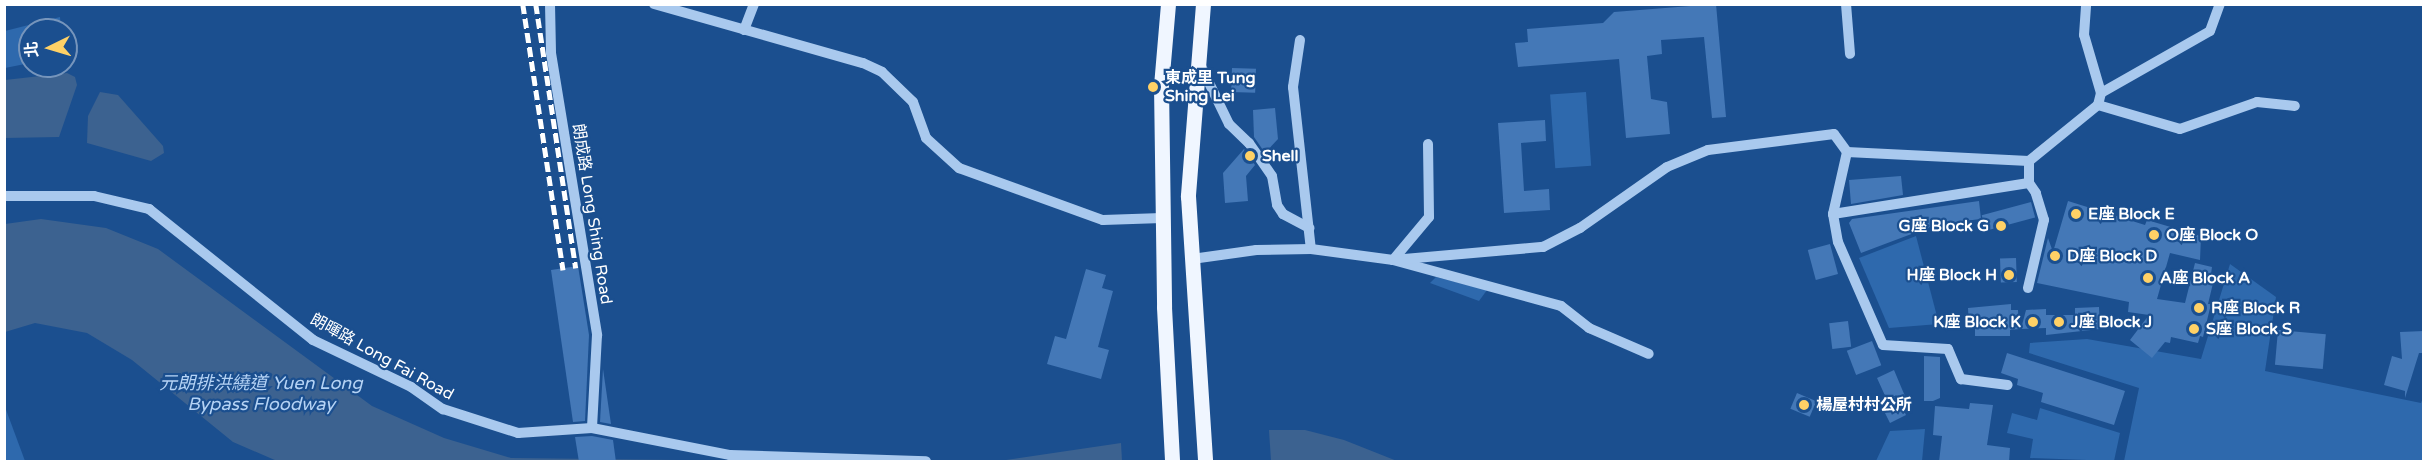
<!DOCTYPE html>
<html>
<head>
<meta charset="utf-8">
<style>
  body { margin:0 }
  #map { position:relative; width:2428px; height:466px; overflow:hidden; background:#1b4f8f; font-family:"Varela Round","Noto Sans TC",sans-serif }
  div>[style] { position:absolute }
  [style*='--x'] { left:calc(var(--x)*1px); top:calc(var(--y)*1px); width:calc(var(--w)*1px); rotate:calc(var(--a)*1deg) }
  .green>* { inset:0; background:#2e69ad; transform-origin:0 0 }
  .water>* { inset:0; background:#3c6290 }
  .building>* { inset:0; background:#4478b7; transform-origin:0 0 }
  .minor>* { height:10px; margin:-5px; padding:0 5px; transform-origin:5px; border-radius:5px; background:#a9c9ee }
  .major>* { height:15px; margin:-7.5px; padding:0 7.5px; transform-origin:7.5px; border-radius:7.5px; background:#f0f6ff }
  .rail>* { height:4.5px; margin-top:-2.25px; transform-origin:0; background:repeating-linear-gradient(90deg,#fff 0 10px,transparent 0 14.5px) }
  .dots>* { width:16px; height:16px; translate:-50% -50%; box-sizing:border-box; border:3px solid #1b4f8f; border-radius:50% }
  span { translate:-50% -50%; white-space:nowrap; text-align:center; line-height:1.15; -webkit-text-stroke:4.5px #1b4f8f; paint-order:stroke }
  .poi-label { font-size:16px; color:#fff; font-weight:700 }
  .left { translate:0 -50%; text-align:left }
  .right { translate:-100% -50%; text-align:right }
  .street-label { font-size:16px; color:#fff }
  .water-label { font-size:18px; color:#b5d3f5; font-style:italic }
  .frame { position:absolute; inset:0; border:6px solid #fff; pointer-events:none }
  .north { position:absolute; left:18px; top:18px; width:60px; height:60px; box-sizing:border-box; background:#1b4f8f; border:2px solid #7695bc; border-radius:50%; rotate:265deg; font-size:16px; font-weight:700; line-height:24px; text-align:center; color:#fff }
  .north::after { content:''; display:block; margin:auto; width:21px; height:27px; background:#ffd166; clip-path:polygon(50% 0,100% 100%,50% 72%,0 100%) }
</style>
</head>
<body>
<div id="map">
  <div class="green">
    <div style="clip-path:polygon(60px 17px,61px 30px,30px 30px,30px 63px,5px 68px,5px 31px)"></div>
    <div style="left:1586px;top:92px;width:74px;height:36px;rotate:86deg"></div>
    <div style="clip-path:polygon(1916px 236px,1939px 324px,1889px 328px,1859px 258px)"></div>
    <div style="clip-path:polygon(2230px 264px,2276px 297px,2265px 371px,2421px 403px,2423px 398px,2423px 461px,2124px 461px,2139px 388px,2029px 353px,2030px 343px,2087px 339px,2201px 359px)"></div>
    <div style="clip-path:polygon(1436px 277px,1487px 290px,1479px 301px,1430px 283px)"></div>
    <div style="clip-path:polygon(4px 407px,5px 407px,25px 461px,5px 461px)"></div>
    <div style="clip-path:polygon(2040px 408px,2120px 433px,2114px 461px,2030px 458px,2033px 439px,2007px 433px,2012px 413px,2037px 420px)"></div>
    <div style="clip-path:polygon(1925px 429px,1922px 461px,1876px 461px,1890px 431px)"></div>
  </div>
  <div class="water">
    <div style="clip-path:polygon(67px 73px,75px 77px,77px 85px,59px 137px,5px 138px,5px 80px)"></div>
    <div style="clip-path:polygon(100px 92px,118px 95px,163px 146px,164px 153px,151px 161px,87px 143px,88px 116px)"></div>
    <div style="clip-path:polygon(41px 219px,106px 228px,158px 249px,372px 406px,444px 438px,511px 458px,766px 461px,277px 461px,233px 442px,132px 360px,87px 333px,35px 323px,5px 332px,5px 224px)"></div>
    <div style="clip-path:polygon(1269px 430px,1305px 430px,1344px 440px,1397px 461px,1271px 461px)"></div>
    <div style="clip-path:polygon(1121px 443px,1122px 461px,999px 461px)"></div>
  </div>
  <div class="building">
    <div style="clip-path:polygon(1716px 4px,1726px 117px,1712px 118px,1704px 37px,1661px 40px,1662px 54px,1647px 56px,1651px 99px,1667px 102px,1670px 134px,1626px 138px,1619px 59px,1518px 67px,1515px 43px,1528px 42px,1527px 29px,1603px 23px,1614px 12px)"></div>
    <div style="left:1232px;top:68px;width:24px;height:24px;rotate:2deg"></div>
    <div style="clip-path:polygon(1275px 108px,1278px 139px,1265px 153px,1254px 137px,1253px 110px)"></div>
    <div style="clip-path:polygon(1545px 120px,1546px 141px,1521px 143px,1524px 191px,1549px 189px,1550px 210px,1504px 213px,1498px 123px)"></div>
    <div style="clip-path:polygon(1244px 149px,1255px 165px,1246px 176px,1248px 201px,1225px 203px,1223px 173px)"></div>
    <div style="clip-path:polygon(1901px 176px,1903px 195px,1851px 204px,1849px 180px)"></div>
    <div style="clip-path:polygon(1979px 201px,1981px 219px,1938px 224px,1861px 253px,1849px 223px,1852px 219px)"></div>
    <div style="clip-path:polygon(2068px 201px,2145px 225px,2147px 220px,2201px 236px,2200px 260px,2170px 253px,2157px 299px,2185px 303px,2195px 263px,2212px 267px,2211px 274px,2215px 275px,2208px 304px,2211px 304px,2203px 337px,2200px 336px,2198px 343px,2171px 337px,2170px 343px,2165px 342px,2152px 358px,2130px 340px,2149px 315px,2128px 312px,2129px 302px,2037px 283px,2048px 238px,2053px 252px)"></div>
    <div style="left:2031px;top:202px;width:16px;height:51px;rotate:75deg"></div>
    <div style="left:1830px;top:244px;width:31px;height:23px;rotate:75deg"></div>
    <div style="left:2016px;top:258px;width:24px;height:16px;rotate:88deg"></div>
    <div style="clip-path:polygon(578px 266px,589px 335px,585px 421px,573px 422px,551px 270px)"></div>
    <div style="clip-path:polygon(1086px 269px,1106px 275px,1102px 288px,1113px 291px,1098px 347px,1109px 350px,1101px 379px,1047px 364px,1055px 336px,1066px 339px)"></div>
    <div style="clip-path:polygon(2011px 304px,2011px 310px,2018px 310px,2019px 329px,2010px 330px,2010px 336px,1975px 336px,1975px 327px,1969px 327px,1968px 308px)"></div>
    <div style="clip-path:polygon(2099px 307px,2100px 329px,2046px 335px,2046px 315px,2075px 315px,2075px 308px)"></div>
    <div style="clip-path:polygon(2046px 309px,2046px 328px,2021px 329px,2026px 310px)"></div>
    <div style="left:1848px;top:321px;width:26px;height:19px;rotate:83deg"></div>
    <div style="left:2278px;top:330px;width:48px;height:35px;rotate:5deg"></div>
    <div style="clip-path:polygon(2424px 331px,2424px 353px,2419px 353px,2405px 398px,2405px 391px,2384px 385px,2392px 356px,2402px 359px,2400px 332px)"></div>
    <div style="left:1872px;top:341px;width:26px;height:27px;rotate:69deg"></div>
    <div style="clip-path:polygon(2007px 353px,2125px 391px,2114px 425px,2041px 402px,2043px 393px,2017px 385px,2018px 379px,2001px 373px)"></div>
    <div style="clip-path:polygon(1924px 356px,1940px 357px,1940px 398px,1933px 401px,1924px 401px)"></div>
    <div style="clip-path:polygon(603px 369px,611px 424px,600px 422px)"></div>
    <div style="clip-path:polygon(1894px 370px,1907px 401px,1899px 400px,1906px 415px,1890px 423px,1883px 409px,1899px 400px,1887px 400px,1877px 378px)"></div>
    <div style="left:1797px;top:393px;width:21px;height:17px;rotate:23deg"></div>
    <div style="clip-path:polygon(1970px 403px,1993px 405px,1987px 445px,2010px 448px,2009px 462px,1939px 462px,1942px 436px,1933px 435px,1935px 406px,1969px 409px)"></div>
    <div style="clip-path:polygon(592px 436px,613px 440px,616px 462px,579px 462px,575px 437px)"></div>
  </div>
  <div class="minor">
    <div style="--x:550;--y:4;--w:49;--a:88.8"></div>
    <div style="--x:551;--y:53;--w:286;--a:80.7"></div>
    <div style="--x:597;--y:335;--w:93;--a:93.1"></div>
    <div style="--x:654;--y:4;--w:217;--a:15.8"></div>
    <div style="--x:863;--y:63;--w:21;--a:25"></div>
    <div style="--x:882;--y:72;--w:43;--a:44.1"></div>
    <div style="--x:913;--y:102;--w:38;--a:70"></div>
    <div style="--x:926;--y:138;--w:45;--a:42.3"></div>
    <div style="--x:959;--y:168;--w:153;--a:19.9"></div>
    <div style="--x:1103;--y:220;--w:59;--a:-1.9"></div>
    <div style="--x:1846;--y:4;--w:50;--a:85.4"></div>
    <div style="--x:744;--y:30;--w:28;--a:-69"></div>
    <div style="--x:1300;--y:40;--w:48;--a:98.5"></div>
    <div style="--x:1293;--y:87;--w:163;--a:83.7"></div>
    <div style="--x:1199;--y:62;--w:69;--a:64.2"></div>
    <div style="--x:1229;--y:124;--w:28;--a:44"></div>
    <div style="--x:1249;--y:143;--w:40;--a:55.1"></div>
    <div style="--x:1272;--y:176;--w:29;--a:80"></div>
    <div style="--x:1277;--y:205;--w:11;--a:56"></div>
    <div style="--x:1283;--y:214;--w:30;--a:28"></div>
    <div style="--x:2101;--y:93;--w:125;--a:-29.6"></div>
    <div style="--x:2210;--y:31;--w:29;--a:-70"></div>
    <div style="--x:2098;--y:105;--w:85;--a:16.3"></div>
    <div style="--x:2180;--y:129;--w:82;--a:-19.3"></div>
    <div style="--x:2257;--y:102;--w:38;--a:6"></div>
    <div style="--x:1428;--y:144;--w:73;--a:89.2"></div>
    <div style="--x:1429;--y:217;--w:56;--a:129.9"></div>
    <div style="--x:1393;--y:260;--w:174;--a:15.3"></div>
    <div style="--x:1561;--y:306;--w:36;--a:38"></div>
    <div style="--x:1589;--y:328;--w:65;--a:23.4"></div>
    <div style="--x:1847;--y:152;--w:182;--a:2.8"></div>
    <div style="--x:2029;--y:161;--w:89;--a:-39.1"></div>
    <div style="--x:2098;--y:105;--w:12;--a:-76"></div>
    <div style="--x:2101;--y:93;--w:60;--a:-106.3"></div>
    <div style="--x:2084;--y:35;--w:31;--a:-86"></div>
    <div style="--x:1847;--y:152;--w:64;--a:102.7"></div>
    <div style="--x:1833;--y:214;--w:28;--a:80"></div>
    <div style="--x:1838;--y:242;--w:112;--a:66.4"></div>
    <div style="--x:1883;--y:345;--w:65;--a:3.5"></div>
    <div style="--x:1948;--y:349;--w:33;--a:67"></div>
    <div style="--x:1961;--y:379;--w:47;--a:7.3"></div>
    <div style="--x:4;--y:196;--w:90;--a:0"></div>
    <div style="--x:94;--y:196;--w:57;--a:13.3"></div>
    <div style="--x:149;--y:209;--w:210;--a:38.6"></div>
    <div style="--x:313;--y:340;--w:109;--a:25.6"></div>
    <div style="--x:411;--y:387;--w:39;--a:35"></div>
    <div style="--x:443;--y:409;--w:79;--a:17.7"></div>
    <div style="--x:518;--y:433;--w:74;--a:-3.9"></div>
    <div style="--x:592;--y:428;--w:141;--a:11.1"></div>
    <div style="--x:730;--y:455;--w:196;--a:1.8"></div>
    <div style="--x:1833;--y:214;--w:198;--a:-9"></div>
    <div style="--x:2029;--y:183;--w:22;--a:-90"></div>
    <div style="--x:1192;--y:259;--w:65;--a:-8"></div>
    <div style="--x:1256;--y:250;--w:55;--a:-1"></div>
    <div style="--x:1311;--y:249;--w:83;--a:7.6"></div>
    <div style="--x:1393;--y:260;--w:151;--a:-5"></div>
    <div style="--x:1543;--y:247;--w:42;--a:-27.2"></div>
    <div style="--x:1580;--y:228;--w:106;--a:-35"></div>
    <div style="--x:1667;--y:167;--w:44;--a:-22.5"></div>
    <div style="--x:1708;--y:150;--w:127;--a:-7.2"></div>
    <div style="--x:1834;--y:134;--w:22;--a:54"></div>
    <div style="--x:2028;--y:288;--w:70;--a:-76.8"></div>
    <div style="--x:2044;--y:220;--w:28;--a:-107"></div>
    <div style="--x:2036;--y:193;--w:12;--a:-125"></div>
  </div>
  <div class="major">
    <div style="--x:1168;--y:4;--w:81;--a:94.9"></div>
    <div style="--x:1161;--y:85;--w:222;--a:89.2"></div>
    <div style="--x:1164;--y:307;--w:155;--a:87"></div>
    <div style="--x:1203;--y:4;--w:193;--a:94.5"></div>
    <div style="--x:1188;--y:196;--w:267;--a:86.3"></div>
  </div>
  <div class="rail">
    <div style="--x:523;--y:4;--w:269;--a:81.4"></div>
    <div style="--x:536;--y:4;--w:267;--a:81.4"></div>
  </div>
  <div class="dots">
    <div style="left:1153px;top:87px;background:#ffd166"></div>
    <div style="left:1250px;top:156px;background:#ffd166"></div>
    <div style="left:2076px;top:214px;background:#ffd166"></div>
    <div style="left:2001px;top:226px;background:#ffd166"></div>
    <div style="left:2154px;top:235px;background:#ffd166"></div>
    <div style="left:2055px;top:256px;background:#ffd166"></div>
    <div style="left:2009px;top:275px;background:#ffd166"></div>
    <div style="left:2148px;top:278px;background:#ffd166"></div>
    <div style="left:2199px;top:308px;background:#ffd166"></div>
    <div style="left:2033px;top:322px;background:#ffd166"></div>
    <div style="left:2059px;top:322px;background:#ffd166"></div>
    <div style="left:2194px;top:329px;background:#ffd166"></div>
    <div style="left:1804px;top:405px;background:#ffd166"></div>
  </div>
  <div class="poi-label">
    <span class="left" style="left:1165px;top:87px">東成里 Tung<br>Shing Lei</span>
    <span class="left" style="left:1262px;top:156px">Shell</span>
    <span class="left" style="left:2088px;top:214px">E座 Block E</span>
    <span class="right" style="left:1989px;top:226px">G座 Block G</span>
    <span class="left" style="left:2166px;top:235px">O座 Block O</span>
    <span class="left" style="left:2067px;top:256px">D座 Block D</span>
    <span class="right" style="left:1997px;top:275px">H座 Block H</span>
    <span class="left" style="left:2160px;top:278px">A座 Block A</span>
    <span class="left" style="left:2211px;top:308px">R座 Block R</span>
    <span class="right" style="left:2021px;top:322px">K座 Block K</span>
    <span class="left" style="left:2071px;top:322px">J座 Block J</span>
    <span class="left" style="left:2206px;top:329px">S座 Block S</span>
    <span class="left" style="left:1816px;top:405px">楊屋村村公所</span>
  </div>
  <div class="street-label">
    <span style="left:592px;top:214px;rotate:81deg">朗成路 Long Shing Road</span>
    <span style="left:382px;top:357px;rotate:29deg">朗暉路 Long Fai Road</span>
  </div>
  <div class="water-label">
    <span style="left:261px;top:394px">元朗排洪繞道 Yuen Long<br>Bypass Floodway</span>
  </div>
  <div class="frame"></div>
  <div class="north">北</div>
</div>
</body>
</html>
